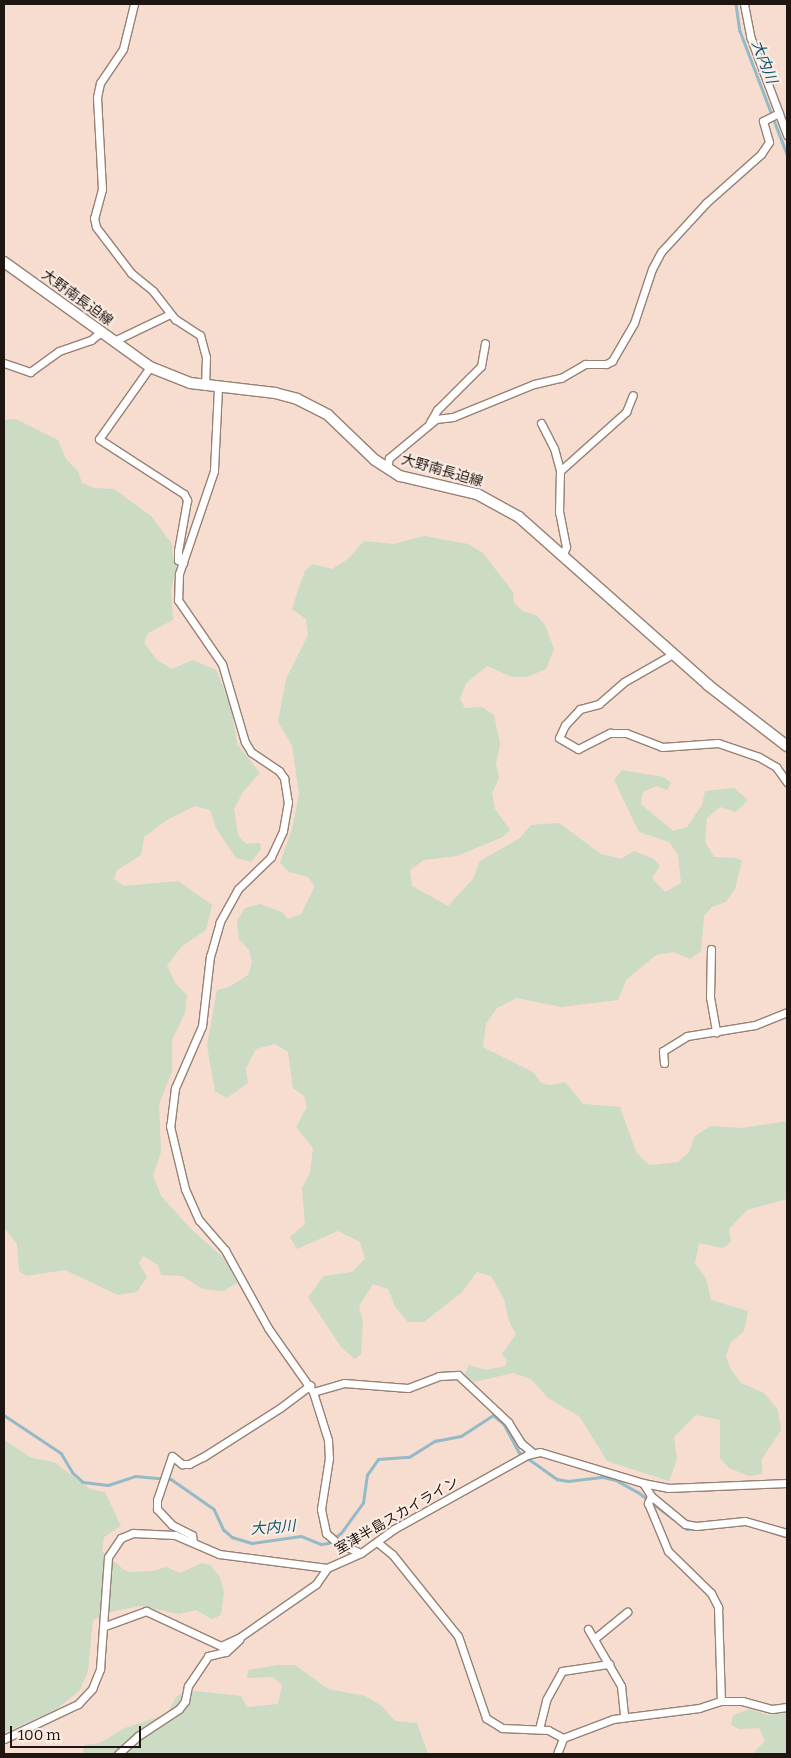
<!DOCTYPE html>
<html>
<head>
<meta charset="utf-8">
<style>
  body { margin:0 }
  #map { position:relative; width:791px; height:1758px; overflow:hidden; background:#f6ddcf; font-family:Bitter,"Noto Sans JP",serif }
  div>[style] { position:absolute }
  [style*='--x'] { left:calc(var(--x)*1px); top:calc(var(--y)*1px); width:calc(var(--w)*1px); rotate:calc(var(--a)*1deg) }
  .green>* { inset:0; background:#cbdbc4 }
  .stream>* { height:2.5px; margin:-1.25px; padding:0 1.25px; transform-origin:1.25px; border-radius:1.25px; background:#94b9c7 }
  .roads { filter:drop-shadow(1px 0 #978174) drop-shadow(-1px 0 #978174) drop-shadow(0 1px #978174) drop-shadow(0 -1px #978174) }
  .minor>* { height:7px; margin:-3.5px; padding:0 3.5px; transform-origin:3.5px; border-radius:3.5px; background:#fff }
  .secondary>* { height:10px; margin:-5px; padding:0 5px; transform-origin:5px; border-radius:5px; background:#fff }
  span { translate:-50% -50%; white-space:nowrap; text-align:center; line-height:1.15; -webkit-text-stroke:4px #fbece4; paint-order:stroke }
  .street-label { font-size:14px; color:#1f1611 }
  .water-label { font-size:15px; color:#0c566b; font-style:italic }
  .frame { position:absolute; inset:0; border:5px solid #1f1611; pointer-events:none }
  .scale { position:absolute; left:10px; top:1726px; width:131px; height:22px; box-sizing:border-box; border:2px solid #1f1611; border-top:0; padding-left:6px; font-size:15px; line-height:18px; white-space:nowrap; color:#1f1611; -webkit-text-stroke:4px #fbece4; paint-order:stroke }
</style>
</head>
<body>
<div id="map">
  <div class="green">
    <div style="clip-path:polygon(16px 419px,58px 440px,66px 459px,78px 471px,82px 483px,94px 488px,114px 489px,151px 516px,172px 544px,173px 558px,177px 566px,171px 589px,173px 620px,148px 633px,144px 643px,157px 660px,172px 669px,193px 660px,216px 670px,231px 705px,237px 744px,260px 773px,243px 792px,234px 809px,238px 835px,246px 844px,260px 843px,261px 850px,251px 862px,236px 858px,216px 828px,210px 810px,195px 806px,167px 820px,144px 837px,141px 855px,117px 870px,114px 879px,123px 886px,178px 881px,212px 905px,206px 930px,181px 947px,167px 966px,176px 984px,187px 995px,185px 1013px,172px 1040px,172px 1072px,159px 1104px,161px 1152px,153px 1176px,161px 1196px,192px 1230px,225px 1259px,237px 1283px,224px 1291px,203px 1289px,182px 1276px,161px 1275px,158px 1265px,143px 1256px,139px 1263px,147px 1277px,137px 1292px,118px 1295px,65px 1270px,26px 1276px,19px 1271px,17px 1244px,4px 1228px,4px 420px)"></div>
    <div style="clip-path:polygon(424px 536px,468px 544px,483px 553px,513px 592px,514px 603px,523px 611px,536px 615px,545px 625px,554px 649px,546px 669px,527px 677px,512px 677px,487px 666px,466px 683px,460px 699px,465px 708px,482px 707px,494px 715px,500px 744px,496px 763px,499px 778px,492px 793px,495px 809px,510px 830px,503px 837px,457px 856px,424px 860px,410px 870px,412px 886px,448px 906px,473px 879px,480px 861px,520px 838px,531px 825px,559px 823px,601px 854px,621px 859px,634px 851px,654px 859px,660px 866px,652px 878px,665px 892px,681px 883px,678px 855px,669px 842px,639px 832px,614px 780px,622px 770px,664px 777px,671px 783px,667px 790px,656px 786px,643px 792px,641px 804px,673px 831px,687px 827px,702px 805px,705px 791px,734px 788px,748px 800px,736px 812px,720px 807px,707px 818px,705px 842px,714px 857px,736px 858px,742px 861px,735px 889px,726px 902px,712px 907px,704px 916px,701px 951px,690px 959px,674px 952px,656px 955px,626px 980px,618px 1000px,561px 1007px,517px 998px,497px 1008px,486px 1024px,483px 1047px,533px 1072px,541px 1083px,550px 1085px,565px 1082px,583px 1104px,620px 1107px,636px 1152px,649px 1165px,678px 1162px,689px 1152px,695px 1136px,710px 1126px,742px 1128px,787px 1121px,787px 1199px,747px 1210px,729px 1229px,731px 1242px,723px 1248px,699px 1243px,695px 1264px,706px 1278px,711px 1300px,748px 1311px,744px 1331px,731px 1342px,726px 1355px,730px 1368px,741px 1383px,764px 1393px,778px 1410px,781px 1430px,762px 1459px,762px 1474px,749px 1476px,729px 1468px,720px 1458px,720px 1420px,696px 1415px,674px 1437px,677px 1459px,669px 1481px,607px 1461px,580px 1417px,548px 1398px,531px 1379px,513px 1373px,474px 1382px,464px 1376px,469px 1365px,486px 1370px,505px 1366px,507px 1360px,502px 1354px,516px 1334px,509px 1321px,504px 1299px,491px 1276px,477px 1272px,461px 1293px,424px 1322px,408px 1322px,396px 1308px,388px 1289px,373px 1284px,359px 1306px,363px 1323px,361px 1354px,355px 1359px,341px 1347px,308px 1297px,324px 1276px,352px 1272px,365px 1259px,360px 1242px,338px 1231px,297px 1249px,290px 1237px,305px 1224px,302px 1188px,310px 1173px,313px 1148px,296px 1127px,307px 1107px,304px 1096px,293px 1088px,288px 1052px,275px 1044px,256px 1049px,246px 1068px,248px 1083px,227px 1098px,215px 1091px,207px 1046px,217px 990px,229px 987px,248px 975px,252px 963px,249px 950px,239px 939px,237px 921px,245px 908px,260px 904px,282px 912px,288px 919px,301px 914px,315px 886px,308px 877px,289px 872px,280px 863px,292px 829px,299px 794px,292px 745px,278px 722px,286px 679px,308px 635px,306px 619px,292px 609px,299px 587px,305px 571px,313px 564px,332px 569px,348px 559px,364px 541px,394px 544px)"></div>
    <div style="clip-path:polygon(4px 1440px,32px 1458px,54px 1462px,90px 1489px,105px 1492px,121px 1526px,104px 1537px,102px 1551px,124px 1570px,130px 1572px,153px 1571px,166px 1567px,180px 1573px,202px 1563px,210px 1565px,220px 1577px,224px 1592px,221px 1615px,212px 1619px,196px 1610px,179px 1614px,141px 1606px,114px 1611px,93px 1620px,88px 1671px,80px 1690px,57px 1709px,4px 1733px)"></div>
    <div style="clip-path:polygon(278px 1665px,295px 1665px,328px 1689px,365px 1696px,382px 1706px,395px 1721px,417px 1723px,428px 1754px,83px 1754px,84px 1745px,100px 1743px,125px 1728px,167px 1714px,176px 1697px,187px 1690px,241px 1696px,247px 1707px,278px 1704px,282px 1685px,273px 1677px,247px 1678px,248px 1670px)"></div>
    <div style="clip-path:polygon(750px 1709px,768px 1715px,787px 1713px,787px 1754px,752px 1754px,765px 1741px,759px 1728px,739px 1729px,731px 1725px,733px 1715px)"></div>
  </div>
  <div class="stream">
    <div style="--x:736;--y:4;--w:27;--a:82"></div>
    <div style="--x:740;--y:31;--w:132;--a:69.1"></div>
    <div style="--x:4;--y:1415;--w:69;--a:33.7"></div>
    <div style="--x:61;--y:1453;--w:23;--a:59"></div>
    <div style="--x:73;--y:1473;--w:13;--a:42"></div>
    <div style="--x:83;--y:1482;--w:25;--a:7"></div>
    <div style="--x:108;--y:1485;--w:28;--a:-18"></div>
    <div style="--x:135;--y:1476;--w:36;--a:5"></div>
    <div style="--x:171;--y:1479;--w:52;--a:34.9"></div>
    <div style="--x:214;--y:1509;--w:23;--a:65"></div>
    <div style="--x:224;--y:1530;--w:11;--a:41"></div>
    <div style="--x:232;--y:1537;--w:21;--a:17"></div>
    <div style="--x:252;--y:1543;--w:49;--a:-8.1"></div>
    <div style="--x:301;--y:1536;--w:22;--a:22"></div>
    <div style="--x:321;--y:1544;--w:7;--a:-8"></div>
    <div style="--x:328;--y:1543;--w:16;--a:-38"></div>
    <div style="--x:341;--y:1533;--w:37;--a:-54"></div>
    <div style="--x:363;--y:1503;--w:28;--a:-82"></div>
    <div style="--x:367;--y:1475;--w:19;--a:-55"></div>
    <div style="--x:378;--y:1459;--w:31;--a:-4"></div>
    <div style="--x:409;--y:1457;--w:31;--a:-32"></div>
    <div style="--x:435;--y:1441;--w:26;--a:-11"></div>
    <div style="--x:461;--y:1436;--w:38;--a:-33"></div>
    <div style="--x:493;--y:1415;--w:14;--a:39"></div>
    <div style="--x:504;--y:1424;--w:32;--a:62"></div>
    <div style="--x:519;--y:1452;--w:47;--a:35.4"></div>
    <div style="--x:557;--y:1479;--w:11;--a:10"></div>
    <div style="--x:568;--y:1481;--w:35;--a:-7"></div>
    <div style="--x:603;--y:1477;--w:13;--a:13"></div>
    <div style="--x:616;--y:1480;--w:25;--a:29"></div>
    <div style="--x:638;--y:1492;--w:61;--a:37.1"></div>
    <div style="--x:687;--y:1529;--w:29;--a:-4"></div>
    <div style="--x:772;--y:1532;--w:16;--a:18"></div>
  </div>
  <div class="roads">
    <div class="minor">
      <div style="--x:134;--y:4;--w:46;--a:103.7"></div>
      <div style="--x:123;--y:49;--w:41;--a:124.1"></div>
      <div style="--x:100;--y:83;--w:14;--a:102"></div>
      <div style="--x:97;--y:97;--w:92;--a:86.9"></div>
      <div style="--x:102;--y:189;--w:30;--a:105"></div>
      <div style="--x:94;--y:218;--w:9;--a:77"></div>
      <div style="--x:96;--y:227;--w:58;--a:52.7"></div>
      <div style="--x:131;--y:273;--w:28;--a:39"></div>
      <div style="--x:153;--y:291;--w:36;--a:52"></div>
      <div style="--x:175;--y:319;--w:30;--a:33"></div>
      <div style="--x:200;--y:335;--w:23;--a:75"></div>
      <div style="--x:206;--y:357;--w:29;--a:92"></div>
      <div style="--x:744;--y:4;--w:33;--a:79"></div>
      <div style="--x:750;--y:36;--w:106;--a:69.5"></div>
      <div style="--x:114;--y:341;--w:62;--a:-25.7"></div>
      <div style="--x:4;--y:363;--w:28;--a:19"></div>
      <div style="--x:30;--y:372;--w:36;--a:-36"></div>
      <div style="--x:59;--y:351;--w:34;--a:-19"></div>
      <div style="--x:91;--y:340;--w:13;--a:-39"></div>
      <div style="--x:150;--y:367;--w:88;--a:125.3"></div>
      <div style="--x:99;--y:439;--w:101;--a:32.9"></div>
      <div style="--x:184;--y:494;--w:7;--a:63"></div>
      <div style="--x:187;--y:500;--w:52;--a:100"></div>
      <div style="--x:178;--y:551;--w:9;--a:90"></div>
      <div style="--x:178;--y:560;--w:6;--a:31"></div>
      <div style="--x:218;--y:388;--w:83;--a:92.8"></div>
      <div style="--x:214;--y:471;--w:109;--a:108.8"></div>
      <div style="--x:179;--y:574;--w:26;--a:92"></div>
      <div style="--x:178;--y:600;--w:78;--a:55.5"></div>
      <div style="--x:222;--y:664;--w:81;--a:73.6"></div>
      <div style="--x:245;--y:742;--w:12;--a:59"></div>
      <div style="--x:251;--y:752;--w:34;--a:34"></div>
      <div style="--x:279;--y:771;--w:9;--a:54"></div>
      <div style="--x:284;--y:778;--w:24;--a:81"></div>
      <div style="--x:288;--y:802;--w:29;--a:100"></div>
      <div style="--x:283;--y:831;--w:29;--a:115"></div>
      <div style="--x:271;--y:857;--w:46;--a:135.9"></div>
      <div style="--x:238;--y:889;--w:38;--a:119"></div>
      <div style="--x:220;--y:922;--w:35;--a:106"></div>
      <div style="--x:210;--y:956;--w:70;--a:96.5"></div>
      <div style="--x:202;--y:1026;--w:68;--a:113.5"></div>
      <div style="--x:175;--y:1088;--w:38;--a:97"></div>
      <div style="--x:170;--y:1126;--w:65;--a:76.6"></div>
      <div style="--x:185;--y:1189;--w:34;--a:66"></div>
      <div style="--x:199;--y:1220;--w:40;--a:49"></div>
      <div style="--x:225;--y:1250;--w:89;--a:61.1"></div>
      <div style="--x:268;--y:1328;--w:78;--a:54.9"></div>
      <div style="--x:313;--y:1392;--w:50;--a:72.6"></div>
      <div style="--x:328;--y:1440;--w:18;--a:87"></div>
      <div style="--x:329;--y:1458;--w:52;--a:98.9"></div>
      <div style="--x:321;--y:1509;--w:25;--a:78"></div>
      <div style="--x:326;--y:1533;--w:13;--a:42"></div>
      <div style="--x:336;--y:1542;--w:27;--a:24"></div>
      <div style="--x:430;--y:422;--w:14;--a:-60"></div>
      <div style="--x:437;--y:410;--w:62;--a:-45"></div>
      <div style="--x:481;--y:366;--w:23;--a:-80"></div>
      <div style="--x:541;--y:423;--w:28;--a:63"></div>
      <div style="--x:554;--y:448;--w:24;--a:75"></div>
      <div style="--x:387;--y:468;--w:10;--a:-79"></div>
      <div style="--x:389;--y:458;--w:61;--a:-39.7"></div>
      <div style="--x:436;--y:419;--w:17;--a:-7"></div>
      <div style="--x:453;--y:417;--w:87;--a:-22.2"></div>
      <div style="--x:534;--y:384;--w:28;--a:-13"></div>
      <div style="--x:561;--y:378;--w:28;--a:-30"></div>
      <div style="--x:585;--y:364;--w:21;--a:0"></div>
      <div style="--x:606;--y:364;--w:7;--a:-27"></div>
      <div style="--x:612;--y:361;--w:44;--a:-59.9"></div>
      <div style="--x:634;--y:323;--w:57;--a:-71.6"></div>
      <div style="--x:652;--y:269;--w:19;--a:-62"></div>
      <div style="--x:661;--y:252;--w:67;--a:-47.4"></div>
      <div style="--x:706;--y:203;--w:74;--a:-41.7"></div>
      <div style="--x:761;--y:154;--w:14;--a:-56"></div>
      <div style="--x:769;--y:142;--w:22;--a:-106"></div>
      <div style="--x:763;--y:121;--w:18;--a:-27"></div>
      <div style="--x:563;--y:554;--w:8;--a:-67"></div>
      <div style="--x:566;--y:547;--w:36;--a:-101"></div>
      <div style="--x:559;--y:512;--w:41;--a:-88.6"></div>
      <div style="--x:560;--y:471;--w:89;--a:-41.8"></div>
      <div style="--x:626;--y:412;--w:18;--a:-68"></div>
      <div style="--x:673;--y:654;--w:56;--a:150.3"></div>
      <div style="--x:624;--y:682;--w:33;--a:139"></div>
      <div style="--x:599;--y:704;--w:20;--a:165"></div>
      <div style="--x:580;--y:709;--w:22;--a:133"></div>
      <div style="--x:565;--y:725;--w:14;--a:115"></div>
      <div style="--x:559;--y:738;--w:22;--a:30"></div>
      <div style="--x:578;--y:749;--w:36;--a:-27"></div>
      <div style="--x:610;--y:733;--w:16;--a:0"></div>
      <div style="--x:626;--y:733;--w:39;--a:21"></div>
      <div style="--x:662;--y:747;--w:56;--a:-4.1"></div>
      <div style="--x:718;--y:743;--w:43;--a:18.9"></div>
      <div style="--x:759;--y:757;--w:20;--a:30"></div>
      <div style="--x:776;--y:767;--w:19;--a:54"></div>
      <div style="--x:711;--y:949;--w:48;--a:91.2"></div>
      <div style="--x:710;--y:997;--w:36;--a:80"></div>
      <div style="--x:664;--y:1063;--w:12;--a:-95"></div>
      <div style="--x:663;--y:1051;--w:28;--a:-32"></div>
      <div style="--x:687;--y:1036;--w:69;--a:-9.2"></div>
      <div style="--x:755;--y:1025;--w:35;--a:-22"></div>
      <div style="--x:313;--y:1392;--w:32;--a:-16"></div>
      <div style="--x:344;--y:1383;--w:64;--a:4.5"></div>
      <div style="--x:408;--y:1388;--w:33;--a:-21"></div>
      <div style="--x:439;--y:1376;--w:19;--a:-3"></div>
      <div style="--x:458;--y:1375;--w:69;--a:43.2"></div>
      <div style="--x:508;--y:1422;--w:26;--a:58"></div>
      <div style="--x:522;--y:1444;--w:14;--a:39"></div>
      <div style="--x:643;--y:1483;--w:15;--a:58"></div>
      <div style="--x:651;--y:1496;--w:44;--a:39.5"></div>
      <div style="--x:685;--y:1524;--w:11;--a:10"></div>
      <div style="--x:696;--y:1526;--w:49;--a:-5.8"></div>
      <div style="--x:745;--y:1521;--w:44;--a:15.9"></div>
      <div style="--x:651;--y:1496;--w:8;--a:113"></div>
      <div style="--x:648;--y:1503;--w:52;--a:67.4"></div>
      <div style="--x:668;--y:1551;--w:60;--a:44.3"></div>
      <div style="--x:711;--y:1593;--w:16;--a:63"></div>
      <div style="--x:718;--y:1607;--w:94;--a:88.2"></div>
      <div style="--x:193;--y:1542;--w:7;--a:-98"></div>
      <div style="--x:192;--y:1535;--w:22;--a:-153"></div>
      <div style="--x:172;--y:1525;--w:22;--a:-133"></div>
      <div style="--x:157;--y:1509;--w:9;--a:-90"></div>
      <div style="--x:157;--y:1500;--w:46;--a:-71.2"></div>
      <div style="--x:172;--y:1456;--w:13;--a:39"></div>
      <div style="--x:182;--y:1464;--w:7;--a:0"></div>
      <div style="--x:189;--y:1464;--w:16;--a:-27"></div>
      <div style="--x:203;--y:1457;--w:91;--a:-32.5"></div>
      <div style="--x:280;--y:1408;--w:38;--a:-37"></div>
      <div style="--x:377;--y:1542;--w:19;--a:39"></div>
      <div style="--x:392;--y:1554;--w:105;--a:51.2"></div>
      <div style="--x:458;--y:1636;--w:87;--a:71.1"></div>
      <div style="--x:486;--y:1718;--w:19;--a:32"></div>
      <div style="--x:502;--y:1728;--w:46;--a:2.5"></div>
      <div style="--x:548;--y:1730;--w:17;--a:28"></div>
      <div style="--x:105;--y:1626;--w:44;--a:-20.1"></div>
      <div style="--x:146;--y:1611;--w:83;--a:25"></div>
      <div style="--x:221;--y:1646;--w:21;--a:-25"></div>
      <div style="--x:240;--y:1637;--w:93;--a:-34.9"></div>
      <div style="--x:316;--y:1584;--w:19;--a:-55"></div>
      <div style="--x:588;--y:1629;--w:66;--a:59.9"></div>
      <div style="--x:621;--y:1686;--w:31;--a:84"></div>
      <div style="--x:594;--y:1639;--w:43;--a:-39.3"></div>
      <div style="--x:539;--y:1729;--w:30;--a:-76"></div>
      <div style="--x:546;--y:1700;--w:33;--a:-61"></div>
      <div style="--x:562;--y:1671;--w:48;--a:-8.5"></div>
      <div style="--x:4;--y:1739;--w:82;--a:-25.3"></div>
      <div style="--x:78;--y:1704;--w:21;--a:-47"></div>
      <div style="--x:92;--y:1689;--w:22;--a:-68"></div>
      <div style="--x:100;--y:1669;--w:112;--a:-85.9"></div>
      <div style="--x:108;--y:1557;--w:23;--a:-56"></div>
      <div style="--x:121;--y:1538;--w:13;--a:-23"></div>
      <div style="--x:133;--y:1533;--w:42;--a:2.7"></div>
      <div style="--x:175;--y:1535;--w:48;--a:23.4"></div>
      <div style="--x:219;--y:1554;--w:109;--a:7.4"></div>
      <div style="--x:327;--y:1568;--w:37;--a:-24"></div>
      <div style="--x:361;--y:1553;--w:41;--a:-36"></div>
      <div style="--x:394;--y:1529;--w:152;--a:-29.1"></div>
      <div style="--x:527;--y:1455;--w:13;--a:-13"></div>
      <div style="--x:540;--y:1452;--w:108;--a:16.8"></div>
      <div style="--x:643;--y:1483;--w:25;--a:11"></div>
      <div style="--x:668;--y:1488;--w:119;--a:-2.4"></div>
      <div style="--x:118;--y:1754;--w:27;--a:-42"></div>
      <div style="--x:138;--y:1736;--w:49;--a:-33.4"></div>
      <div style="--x:179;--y:1709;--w:10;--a:-53"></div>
      <div style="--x:185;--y:1701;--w:15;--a:-79"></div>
      <div style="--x:188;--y:1686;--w:36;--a:-56"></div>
      <div style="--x:208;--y:1656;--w:18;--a:-13"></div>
      <div style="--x:226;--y:1652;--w:18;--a:-43"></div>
      <div style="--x:557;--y:1754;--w:17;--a:-69"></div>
      <div style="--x:563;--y:1738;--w:53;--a:-20.8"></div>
      <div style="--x:613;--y:1719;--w:87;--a:-7.3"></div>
      <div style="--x:699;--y:1708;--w:23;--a:-18"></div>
      <div style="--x:721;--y:1701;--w:21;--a:0"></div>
      <div style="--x:742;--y:1701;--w:31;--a:15"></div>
      <div style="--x:772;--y:1709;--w:15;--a:-8"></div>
    </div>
    <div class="secondary">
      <div style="--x:4;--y:262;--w:180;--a:35.7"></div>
      <div style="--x:150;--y:367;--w:43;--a:21.8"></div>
      <div style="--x:190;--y:383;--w:86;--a:6.7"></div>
      <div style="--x:275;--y:393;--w:23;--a:15"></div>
      <div style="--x:297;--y:399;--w:35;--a:27"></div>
      <div style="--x:328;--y:415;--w:65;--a:43.8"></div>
      <div style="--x:375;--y:460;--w:30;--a:33"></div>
      <div style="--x:400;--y:476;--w:79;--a:13.2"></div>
      <div style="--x:477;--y:494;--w:48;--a:28.7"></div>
      <div style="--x:519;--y:517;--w:253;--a:41.6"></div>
      <div style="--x:708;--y:685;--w:100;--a:37.7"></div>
    </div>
  </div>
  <div class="street-label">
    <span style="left:77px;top:298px;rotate:36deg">大野南長迫線</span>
    <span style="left:442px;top:471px;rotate:16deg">大野南長迫線</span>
    <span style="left:397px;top:1516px;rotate:-30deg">室津半島スカイライン</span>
  </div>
  <div class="water-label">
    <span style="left:764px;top:62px;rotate:69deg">大内川</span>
    <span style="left:273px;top:1528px;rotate:-4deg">大内川</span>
  </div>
  <div class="frame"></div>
  <div class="scale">100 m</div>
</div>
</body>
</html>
